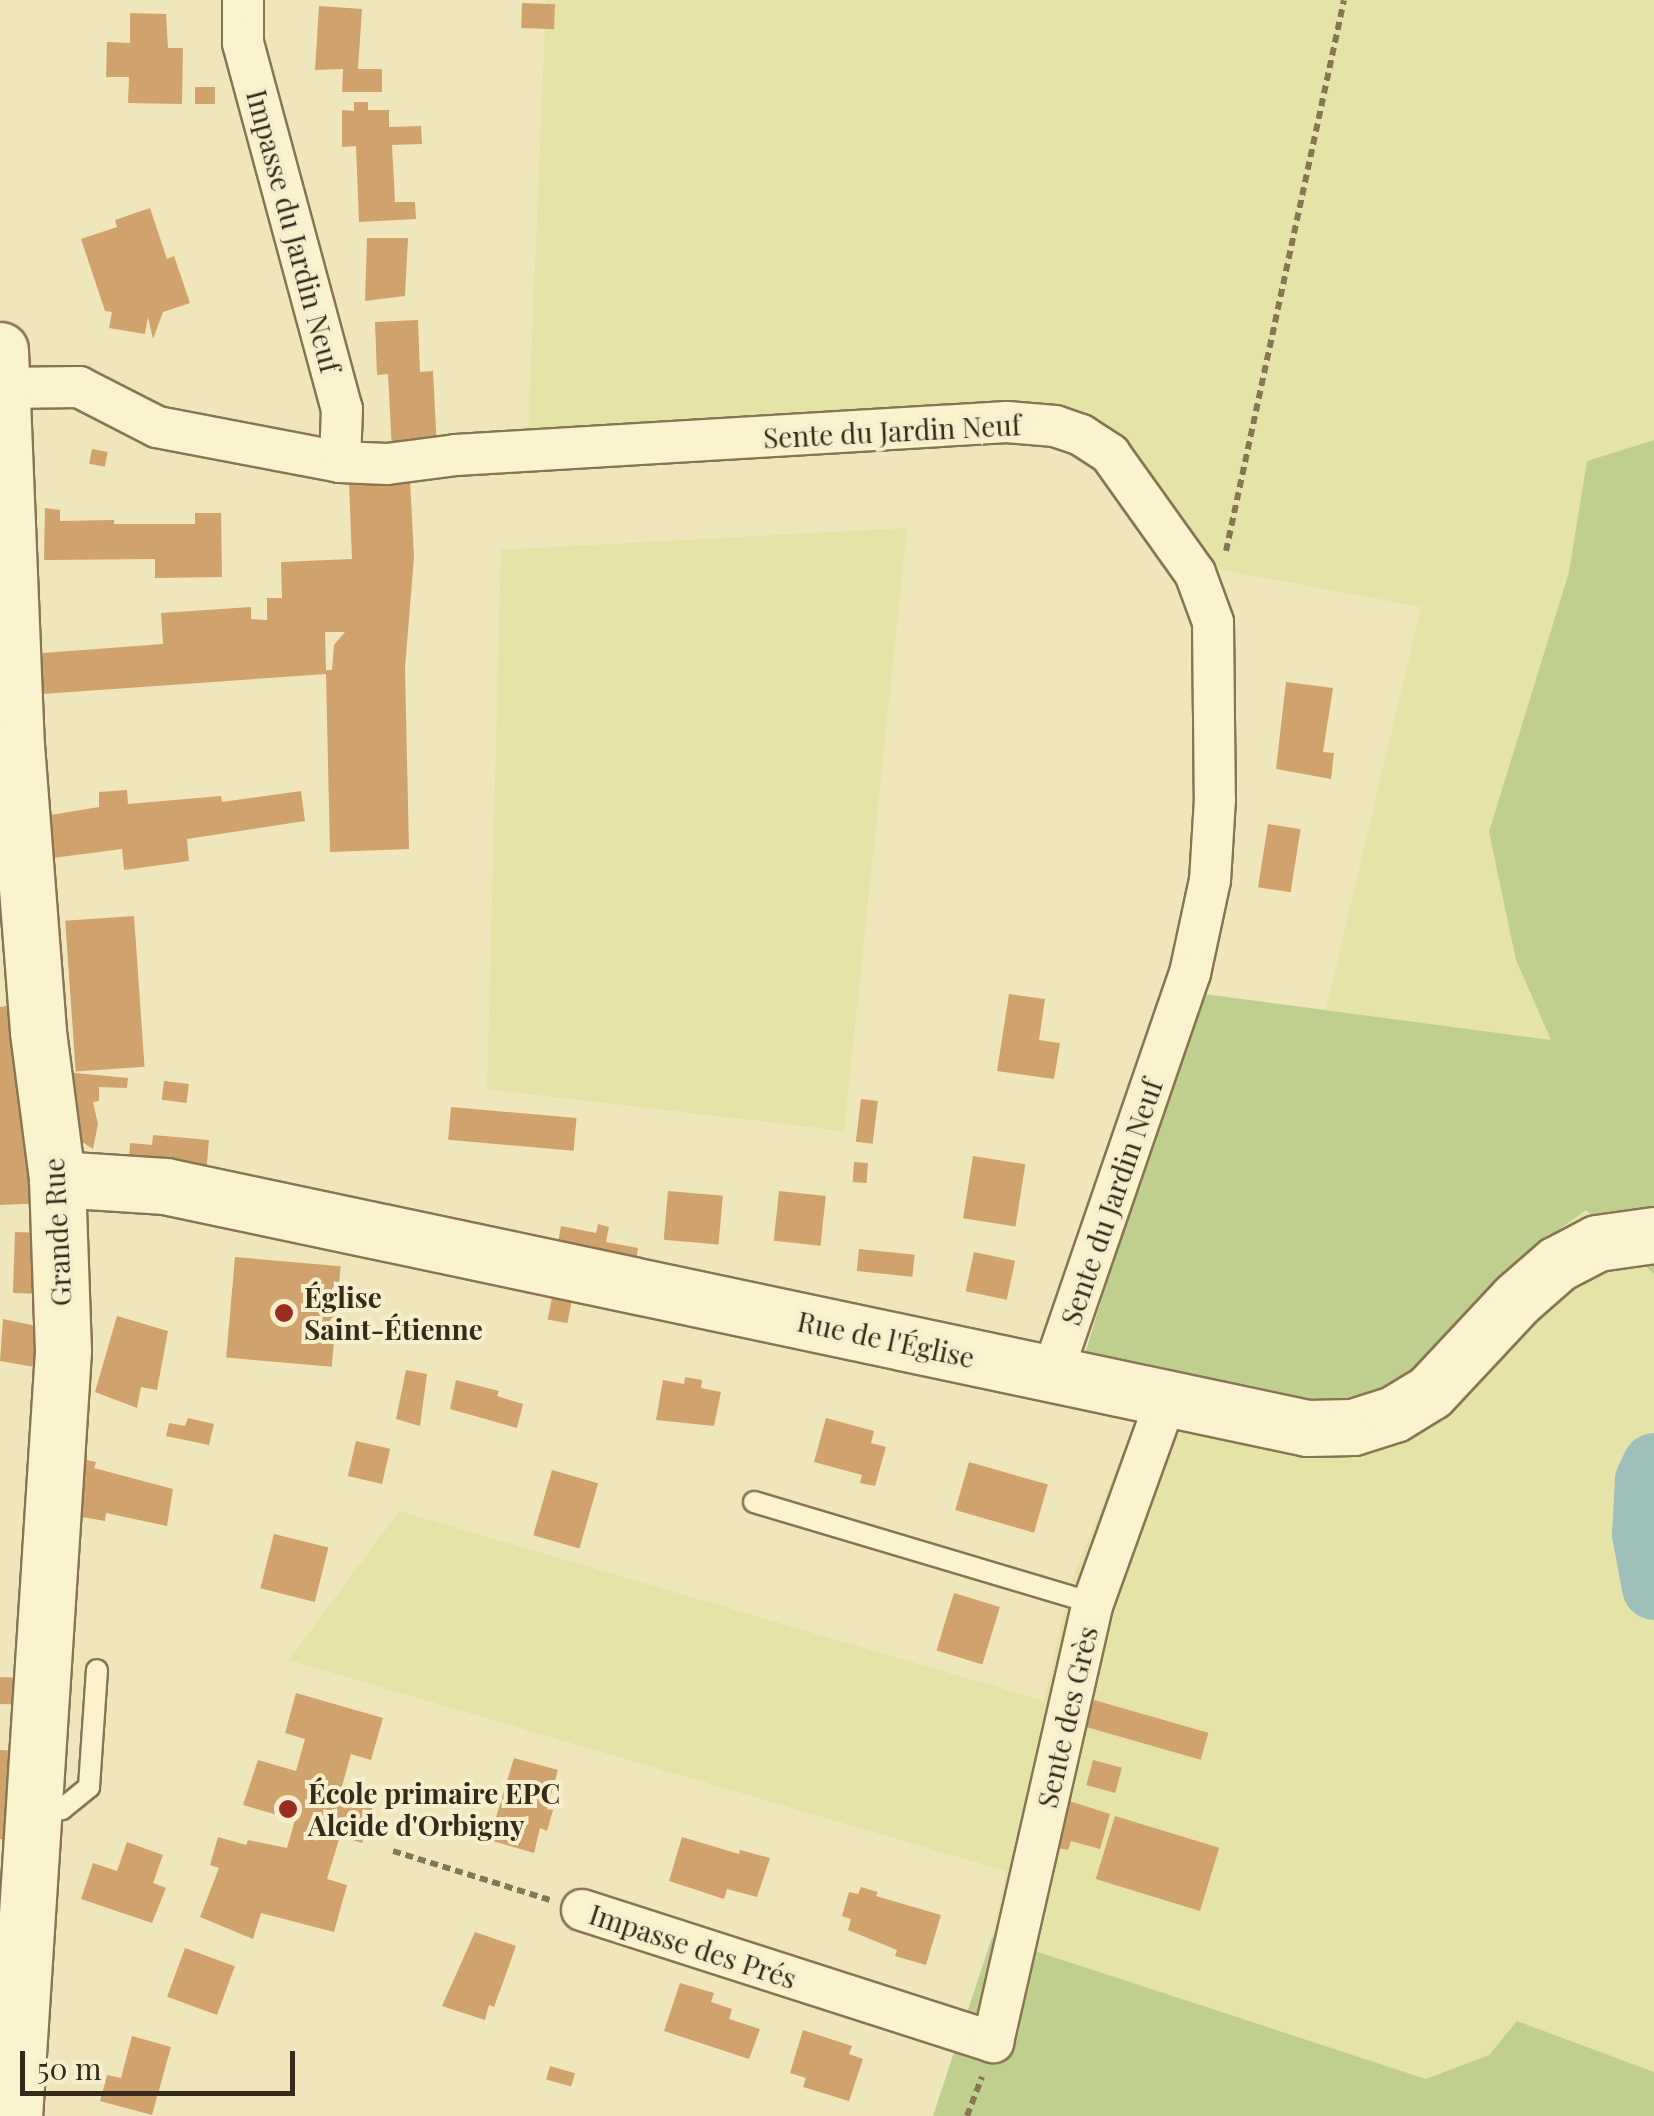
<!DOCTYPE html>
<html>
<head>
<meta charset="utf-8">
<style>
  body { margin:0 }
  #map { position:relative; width:1654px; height:2116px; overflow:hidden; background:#f0e6bb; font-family:"Playfair Display",serif }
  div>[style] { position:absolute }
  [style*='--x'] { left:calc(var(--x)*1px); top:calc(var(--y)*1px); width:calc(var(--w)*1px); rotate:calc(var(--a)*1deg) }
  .farmland>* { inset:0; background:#e6e3a8 }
  .green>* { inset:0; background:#c0ce8f }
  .river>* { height:65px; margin:-32.5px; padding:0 32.5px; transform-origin:32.5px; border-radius:32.5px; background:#9fc0ba }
  .building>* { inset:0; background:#d0a26e; transform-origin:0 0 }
  .path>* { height:6px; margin-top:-3px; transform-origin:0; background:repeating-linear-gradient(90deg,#887554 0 8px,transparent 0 13px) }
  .roads { filter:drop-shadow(2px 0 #887554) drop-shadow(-2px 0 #887554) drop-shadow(0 2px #887554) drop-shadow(0 -2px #887554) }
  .lane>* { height:20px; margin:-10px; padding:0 10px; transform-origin:10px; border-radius:10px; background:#fbf2ce }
  .street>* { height:40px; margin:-20px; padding:0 20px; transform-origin:20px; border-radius:20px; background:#fbf2ce }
  .secondary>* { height:55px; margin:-27.5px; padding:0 27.5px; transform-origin:27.5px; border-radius:27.5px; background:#fbf2ce }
  .dots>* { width:28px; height:28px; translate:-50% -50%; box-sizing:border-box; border:5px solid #f7efcb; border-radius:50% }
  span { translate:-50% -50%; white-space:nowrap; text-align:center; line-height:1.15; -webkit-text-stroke:8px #f7efcb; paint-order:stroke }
  .street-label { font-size:28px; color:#362a1a }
  .poi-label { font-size:28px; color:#362a1a; font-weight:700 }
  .left { translate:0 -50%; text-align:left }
  .scale { position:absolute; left:20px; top:2051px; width:275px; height:45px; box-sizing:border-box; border:5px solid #362a1a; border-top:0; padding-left:12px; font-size:30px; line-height:35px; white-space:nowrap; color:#362a1a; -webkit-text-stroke:8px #f7efcb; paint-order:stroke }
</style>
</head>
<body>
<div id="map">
  <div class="farmland">
    <div style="clip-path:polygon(546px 0,1654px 0,1654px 440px,1587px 461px,1516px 960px,1552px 1041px,1326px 1010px,1421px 607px,1212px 568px,1133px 457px,1097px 422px,1043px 405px,989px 404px,528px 437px)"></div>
    <div style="clip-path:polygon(907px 528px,844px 1131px,487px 1089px,501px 550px)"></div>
    <div style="clip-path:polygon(1587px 1210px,1654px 1274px,1654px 1438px,1647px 1461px,1654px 1472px,1654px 2072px,1517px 2021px,1489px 2055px,1426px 2079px,992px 1937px,1006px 1871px,289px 1660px,399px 1511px,1044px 1701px,1071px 1582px,1153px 1377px,1393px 1395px,1520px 1258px)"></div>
  </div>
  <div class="green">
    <div style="clip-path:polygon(1654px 440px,1654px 1274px,1586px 1210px,1520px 1258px,1393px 1395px,1303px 1402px,1082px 1363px,1196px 993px,1551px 1040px,1516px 960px,1489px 832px,1569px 572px,1587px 461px)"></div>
    <div style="clip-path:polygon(992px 1937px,1426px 2079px,1489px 2055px,1517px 2021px,1654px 2072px,1654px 2116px,933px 2116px)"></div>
  </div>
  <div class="river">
    <div style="--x:1654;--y:1465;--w:17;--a:115"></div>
    <div style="--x:1647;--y:1480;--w:53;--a:93.2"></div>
    <div style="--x:1644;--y:1533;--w:55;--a:79.5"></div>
  </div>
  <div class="building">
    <div style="left:522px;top:3px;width:33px;height:25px;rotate:2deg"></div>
    <div style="clip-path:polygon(319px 6px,362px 9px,358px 69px,382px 69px,382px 92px,342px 92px,343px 69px,315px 70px)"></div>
    <div style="clip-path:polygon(130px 13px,166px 14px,168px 48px,183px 48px,182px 104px,128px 103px,129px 77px,106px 77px,107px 42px,130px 43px)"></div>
    <div style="left:195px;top:87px;width:20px;height:17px"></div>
    <div style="clip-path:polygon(354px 102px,368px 102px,368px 110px,389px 110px,389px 127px,421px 126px,422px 144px,392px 145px,395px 202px,415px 202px,416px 219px,359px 222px,356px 146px,342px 147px,342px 110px,354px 111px)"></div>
    <div style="clip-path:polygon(150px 208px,167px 259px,174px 256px,190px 303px,163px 312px,153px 339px,148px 317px,145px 334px,109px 328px,112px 312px,105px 311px,81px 239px,117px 227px,115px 220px)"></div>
    <div style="clip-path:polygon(367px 238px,408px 238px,405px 296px,365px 301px)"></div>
    <div style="clip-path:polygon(418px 320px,420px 372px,433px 371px,437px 450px,392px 451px,388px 374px,377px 375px,375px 322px)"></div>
    <div style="left:92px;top:449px;width:16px;height:15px;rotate:11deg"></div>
    <div style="clip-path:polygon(evenodd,410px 480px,414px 557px,405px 668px,409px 849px,330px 852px,326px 674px,42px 694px,43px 653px,163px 644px,161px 613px,251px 607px,251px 619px,267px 620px,267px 598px,282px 598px,281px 562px,352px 559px,349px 483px,410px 480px,325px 632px,345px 632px,334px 645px,332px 670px,326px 670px,325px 632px)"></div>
    <div style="clip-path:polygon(45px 508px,60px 510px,60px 521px,114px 520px,114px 524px,195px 524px,195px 513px,221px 513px,222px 577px,155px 578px,155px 559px,44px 560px)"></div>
    <div style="clip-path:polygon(1286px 682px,1333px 688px,1323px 752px,1334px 753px,1331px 779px,1276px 769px)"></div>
    <div style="clip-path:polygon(127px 790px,128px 804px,221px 796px,222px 802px,301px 791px,305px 821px,187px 839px,189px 861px,124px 870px,122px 849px,53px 858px,51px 815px,99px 807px,99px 792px)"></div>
    <div style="left:1268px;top:824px;width:33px;height:64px;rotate:9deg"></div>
    <div style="left:134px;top:916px;width:151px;height:69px;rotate:86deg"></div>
    <div style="clip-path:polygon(1009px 994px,1045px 999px,1039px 1040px,1060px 1043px,1054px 1079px,997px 1071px)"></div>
    <div style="clip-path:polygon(21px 1003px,45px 1203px,0 1205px,0 1007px)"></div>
    <div style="clip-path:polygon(65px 1072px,128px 1078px,127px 1088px,99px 1087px,99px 1101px,93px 1102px,98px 1124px,93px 1149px,73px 1136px)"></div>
    <div style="left:164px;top:1081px;width:25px;height:19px;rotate:7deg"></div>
    <div style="left:861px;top:1099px;width:17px;height:43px;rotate:7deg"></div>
    <div style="left:451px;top:1107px;width:126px;height:33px;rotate:5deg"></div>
    <div style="clip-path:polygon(153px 1135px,209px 1140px,206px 1174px,129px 1163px,130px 1143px,152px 1145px)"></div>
    <div style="left:973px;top:1156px;width:53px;height:63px;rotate:9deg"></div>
    <div style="left:854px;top:1162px;width:14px;height:20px;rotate:4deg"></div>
    <div style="left:668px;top:1191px;width:55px;height:49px;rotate:5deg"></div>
    <div style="left:779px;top:1191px;width:47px;height:50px;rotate:6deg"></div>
    <div style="clip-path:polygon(598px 1224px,609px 1227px,606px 1242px,638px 1248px,636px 1261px,557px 1248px,561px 1226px,596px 1233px)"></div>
    <div style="left:45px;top:1233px;width:61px;height:30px;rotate:92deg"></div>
    <div style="left:859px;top:1249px;width:56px;height:22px;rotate:6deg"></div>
    <div style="left:974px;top:1252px;width:42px;height:40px;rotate:12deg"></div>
    <div style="left:235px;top:1257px;width:106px;height:101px;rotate:5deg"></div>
    <div style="left:554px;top:1287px;width:20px;height:33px;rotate:11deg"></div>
    <div style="clip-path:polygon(117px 1316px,168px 1331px,157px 1390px,141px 1387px,137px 1408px,95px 1392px)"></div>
    <div style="clip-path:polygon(3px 1319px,41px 1327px,40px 1368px,0 1361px)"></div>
    <div style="clip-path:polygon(406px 1370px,427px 1374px,420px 1426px,396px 1419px)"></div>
    <div style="clip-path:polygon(685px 1377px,702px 1380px,701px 1388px,721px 1392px,714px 1426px,656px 1420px,663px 1380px,684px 1384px)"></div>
    <div style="clip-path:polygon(456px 1380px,499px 1391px,497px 1396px,523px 1404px,517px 1428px,450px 1409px)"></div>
    <div style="clip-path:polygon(188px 1418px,214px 1424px,209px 1445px,166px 1436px,169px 1423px,185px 1426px)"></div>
    <div style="clip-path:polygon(826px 1418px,874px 1431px,871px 1443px,886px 1447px,875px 1486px,860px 1483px,862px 1475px,814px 1462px)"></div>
    <div style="left:356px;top:1441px;width:35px;height:36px;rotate:13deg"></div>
    <div style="clip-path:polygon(73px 1448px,87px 1449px,87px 1460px,96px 1462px,94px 1468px,173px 1489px,167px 1526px,106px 1513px,105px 1521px,70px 1515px)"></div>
    <div style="left:969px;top:1462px;width:82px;height:50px;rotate:16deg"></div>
    <div style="left:552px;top:1470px;width:48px;height:68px;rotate:16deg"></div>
    <div style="left:274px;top:1534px;width:56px;height:56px;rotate:14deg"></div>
    <div style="left:954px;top:1593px;width:48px;height:60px;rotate:17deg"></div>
    <div style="left:0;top:1677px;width:25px;height:27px;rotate:2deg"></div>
    <div style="clip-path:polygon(296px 1693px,383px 1718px,371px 1760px,351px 1754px,342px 1786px,376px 1796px,362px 1843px,340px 1836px,327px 1879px,347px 1885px,334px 1932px,261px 1913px,253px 1939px,200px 1917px,219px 1868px,210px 1865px,218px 1837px,246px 1845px,248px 1840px,287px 1848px,295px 1820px,243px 1805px,258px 1760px,296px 1771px,305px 1739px,285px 1733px)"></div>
    <div style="left:1094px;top:1700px;width:119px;height:28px;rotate:16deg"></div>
    <div style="clip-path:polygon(0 1750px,19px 1751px,8px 1840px,0 1839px)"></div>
    <div style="clip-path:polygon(514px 1758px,558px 1770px,547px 1809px,553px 1810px,547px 1831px,540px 1828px,534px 1853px,489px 1840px)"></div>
    <div style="left:1093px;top:1760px;width:30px;height:26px;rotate:15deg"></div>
    <div style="clip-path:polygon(1063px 1799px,1110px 1814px,1100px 1849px,1071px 1841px,1068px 1850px,1053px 1847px)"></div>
    <div style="left:1115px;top:1816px;width:109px;height:66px;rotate:17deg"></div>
    <div style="clip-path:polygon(682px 1837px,739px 1854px,740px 1850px,770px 1858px,757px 1897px,727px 1889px,724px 1899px,669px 1881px)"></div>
    <div style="clip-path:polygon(127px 1842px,163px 1855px,153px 1883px,166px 1888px,152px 1923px,81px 1899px,93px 1863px,117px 1871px)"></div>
    <div style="clip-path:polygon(861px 1887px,878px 1892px,876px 1896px,941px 1915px,926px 1965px,895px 1956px,897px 1950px,848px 1930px,851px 1919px,842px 1916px,849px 1892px,858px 1894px)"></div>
    <div style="clip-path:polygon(475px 1932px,516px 1946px,494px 2007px,489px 2005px,485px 2020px,442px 2006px)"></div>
    <div style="left:185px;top:1948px;width:53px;height:52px;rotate:20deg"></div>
    <div style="clip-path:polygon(680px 1983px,714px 1993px,711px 2002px,732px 2009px,729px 2019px,760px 2029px,749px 2059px,664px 2031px)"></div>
    <div style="clip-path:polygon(803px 2030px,852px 2046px,849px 2054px,863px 2059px,849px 2101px,803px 2087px,806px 2078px,790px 2073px)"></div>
    <div style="clip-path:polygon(132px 2036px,171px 2047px,152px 2115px,100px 2101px,107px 2075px,121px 2078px)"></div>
    <div style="left:550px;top:2066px;width:26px;height:14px;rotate:16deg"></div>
  </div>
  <div class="path">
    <div style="--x:1226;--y:551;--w:563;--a:-77.91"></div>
    <div style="--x:393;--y:1851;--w:164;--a:17.3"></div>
    <div style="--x:967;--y:2116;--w:42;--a:-69"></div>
  </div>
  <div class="roads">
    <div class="lane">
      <div style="--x:754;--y:1502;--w:354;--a:16.6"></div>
      <div style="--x:36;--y:1811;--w:26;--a:-4"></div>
      <div style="--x:62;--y:1809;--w:35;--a:-39"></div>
      <div style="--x:89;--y:1787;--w:117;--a:-86.1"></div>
    </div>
    <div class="street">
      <div style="--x:243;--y:0;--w:43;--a:90"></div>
      <div style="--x:243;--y:43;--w:379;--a:74.9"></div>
      <div style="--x:342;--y:409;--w:53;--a:92.2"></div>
      <div style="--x:4;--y:388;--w:75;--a:-0.8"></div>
      <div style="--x:79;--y:387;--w:88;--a:27.1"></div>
      <div style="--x:157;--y:427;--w:186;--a:10.8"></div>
      <div style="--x:340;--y:462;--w:47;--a:2.4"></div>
      <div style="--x:387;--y:464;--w:70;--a:-7.4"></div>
      <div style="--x:456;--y:455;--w:552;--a:-3.43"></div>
      <div style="--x:1007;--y:422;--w:48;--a:4.8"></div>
      <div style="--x:1055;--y:426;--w:28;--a:19"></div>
      <div style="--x:1081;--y:435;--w:35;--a:33"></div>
      <div style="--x:1110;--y:454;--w:146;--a:54.5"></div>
      <div style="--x:1195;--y:573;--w:52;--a:69.8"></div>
      <div style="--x:1213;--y:622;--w:177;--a:89.4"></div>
      <div style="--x:1215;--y:799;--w:81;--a:93.5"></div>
      <div style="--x:1210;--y:880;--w:95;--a:102.1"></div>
      <div style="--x:1190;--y:973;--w:424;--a:109"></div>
      <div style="--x:582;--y:1910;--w:432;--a:17.8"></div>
      <div style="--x:993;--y:2042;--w:450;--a:-77.2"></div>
      <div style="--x:1093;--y:1603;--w:216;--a:-70.2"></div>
    </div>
    <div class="secondary">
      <div style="--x:0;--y:350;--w:395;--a:87.7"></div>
      <div style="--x:16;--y:745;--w:288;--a:85.6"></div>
      <div style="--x:38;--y:1032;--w:148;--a:82.6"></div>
      <div style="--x:57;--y:1179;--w:172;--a:88"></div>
      <div style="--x:63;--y:1351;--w:767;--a:93.66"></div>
      <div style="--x:57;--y:1179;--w:108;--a:3.7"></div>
      <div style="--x:165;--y:1186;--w:1167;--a:11.96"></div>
      <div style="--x:1307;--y:1428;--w:46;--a:-1.2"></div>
      <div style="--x:1353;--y:1427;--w:43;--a:-17.6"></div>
      <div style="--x:1394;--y:1414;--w:42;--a:-31.4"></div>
      <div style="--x:1430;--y:1392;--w:127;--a:-46.9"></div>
      <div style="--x:1517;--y:1299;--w:53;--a:-41.2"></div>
      <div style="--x:1557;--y:1264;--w:45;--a:-27.7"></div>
      <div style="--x:1597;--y:1243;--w:58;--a:-8"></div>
    </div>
  </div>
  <div class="dots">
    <div style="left:284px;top:1313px;background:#9a2d21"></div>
    <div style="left:288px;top:1809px;background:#9a2d21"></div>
  </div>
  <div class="street-label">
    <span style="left:294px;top:231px;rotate:75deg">Impasse du Jardin Neuf</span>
    <span style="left:892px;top:431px;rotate:-3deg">Sente du Jardin Neuf</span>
    <span style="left:1111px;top:1202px;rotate:-71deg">Sente du Jardin Neuf</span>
    <span style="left:57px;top:1232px;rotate:-93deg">Grande Rue</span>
    <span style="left:886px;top:1339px;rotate:12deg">Rue de l'Église</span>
    <span style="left:1067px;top:1717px;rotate:-77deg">Sente des Grès</span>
    <span style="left:693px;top:1946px;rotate:18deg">Impasse des Prés</span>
  </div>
  <div class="poi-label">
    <span class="left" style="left:304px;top:1313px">Église<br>Saint-Étienne</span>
    <span class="left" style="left:308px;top:1809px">École primaire EPC<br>Alcide d'Orbigny</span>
  </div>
  <div class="scale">50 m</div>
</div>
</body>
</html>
